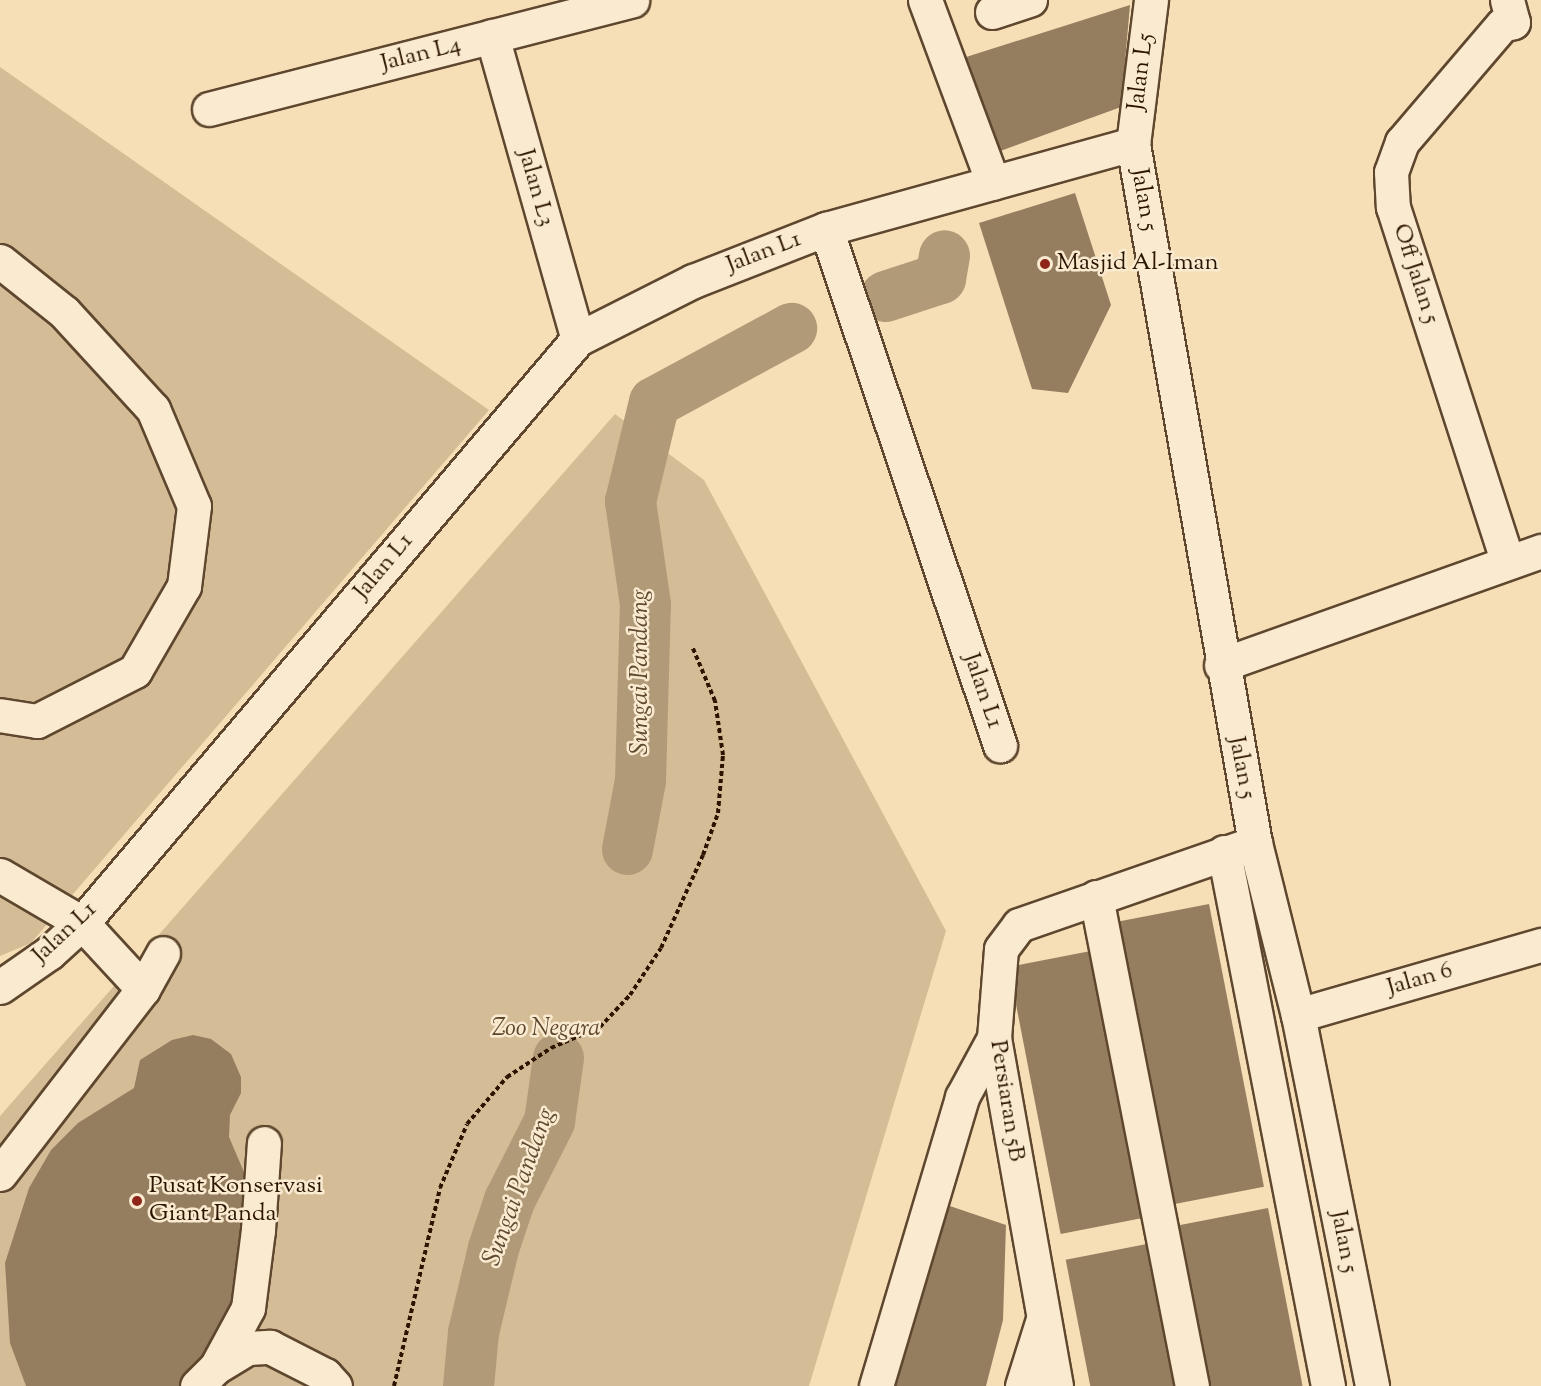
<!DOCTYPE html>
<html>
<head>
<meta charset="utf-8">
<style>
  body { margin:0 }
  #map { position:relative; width:1541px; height:1386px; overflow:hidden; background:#f6dfb6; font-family:"Sorts Mill Goudy",serif }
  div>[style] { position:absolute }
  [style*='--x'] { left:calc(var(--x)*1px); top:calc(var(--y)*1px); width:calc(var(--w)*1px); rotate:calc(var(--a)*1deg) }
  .green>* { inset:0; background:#d4bc97 }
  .river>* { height:51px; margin:-25.5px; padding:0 25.5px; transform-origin:25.5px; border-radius:25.5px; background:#b19a78 }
  .building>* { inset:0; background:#957e5f; transform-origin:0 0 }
  .path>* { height:4px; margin-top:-2px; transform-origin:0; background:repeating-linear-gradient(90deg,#2c1400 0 4.5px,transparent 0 7.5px) }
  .roads { filter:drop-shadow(2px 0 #5e472e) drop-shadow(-2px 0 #5e472e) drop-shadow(0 2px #5e472e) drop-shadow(0 -2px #5e472e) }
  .minor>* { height:33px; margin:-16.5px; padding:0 16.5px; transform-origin:16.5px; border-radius:16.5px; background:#f9ead0 }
  .dots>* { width:16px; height:16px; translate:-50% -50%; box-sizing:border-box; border:3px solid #f9ead0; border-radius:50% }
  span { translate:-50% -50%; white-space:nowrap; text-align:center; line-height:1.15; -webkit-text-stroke:5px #f9ead0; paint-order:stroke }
  .street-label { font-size:24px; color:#2c1400 }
  .poi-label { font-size:24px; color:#2c1400 }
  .left { translate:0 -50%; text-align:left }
  .park-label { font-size:24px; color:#5e462d; font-style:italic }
  .water-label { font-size:26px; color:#614a30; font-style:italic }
</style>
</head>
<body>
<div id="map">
  <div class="green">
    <div style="clip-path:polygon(0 67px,489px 410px,31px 943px,0 956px)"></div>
    <div style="clip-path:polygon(615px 414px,704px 480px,946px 931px,809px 1386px,0 1386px,0 1116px)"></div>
  </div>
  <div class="river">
    <div style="--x:885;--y:296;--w:58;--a:-18.1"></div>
    <div style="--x:940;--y:278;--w:23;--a:-80"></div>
    <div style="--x:627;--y:849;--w:70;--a:-79.3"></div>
    <div style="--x:640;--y:780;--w:176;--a:-88.4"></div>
    <div style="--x:645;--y:604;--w:104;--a:-98.3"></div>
    <div style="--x:630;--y:501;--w:102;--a:-76.4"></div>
    <div style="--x:654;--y:402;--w:156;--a:-28.4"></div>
    <div style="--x:468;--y:1386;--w:54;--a:-84.7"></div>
    <div style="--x:473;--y:1332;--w:86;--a:-76.6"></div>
    <div style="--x:493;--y:1248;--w:51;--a:-71.6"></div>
    <div style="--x:509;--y:1200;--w:89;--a:-63.1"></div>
    <div style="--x:549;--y:1121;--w:64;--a:-81.9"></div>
  </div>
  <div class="building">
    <div style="clip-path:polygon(1130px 5px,1121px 107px,995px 153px,963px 58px)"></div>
    <div style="clip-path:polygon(1075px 193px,1111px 305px,1068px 393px,1032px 389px,979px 223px)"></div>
    <div style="left:1209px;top:904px;width:288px;height:100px;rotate:79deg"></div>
    <div style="left:1101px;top:949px;width:272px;height:94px;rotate:79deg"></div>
    <div style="clip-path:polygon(193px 1035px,211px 1039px,231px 1054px,241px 1077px,241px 1093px,230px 1115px,229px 1137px,247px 1179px,242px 1289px,188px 1386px,26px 1386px,10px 1343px,5px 1263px,29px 1188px,51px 1150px,78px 1123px,134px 1088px,140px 1060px,172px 1040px)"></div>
    <div style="clip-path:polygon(941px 1203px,1006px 1225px,1003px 1320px,986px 1386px,888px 1386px)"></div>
    <div style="left:1268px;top:1208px;width:181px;height:100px;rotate:79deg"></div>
    <div style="left:1157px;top:1242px;width:147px;height:93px;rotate:79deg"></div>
  </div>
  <div class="path">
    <div style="--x:394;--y:1386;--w:203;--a:-76.9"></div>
    <div style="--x:440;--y:1188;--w:69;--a:-67.1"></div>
    <div style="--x:467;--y:1124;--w:62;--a:-49.6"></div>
    <div style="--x:507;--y:1077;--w:53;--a:-33.4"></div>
    <div style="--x:551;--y:1048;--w:53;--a:-23.2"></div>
    <div style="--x:600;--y:1027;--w:44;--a:-46.8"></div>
    <div style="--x:630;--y:995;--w:56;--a:-56.6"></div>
    <div style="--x:661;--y:948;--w:102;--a:-65.7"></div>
    <div style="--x:703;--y:855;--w:45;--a:-70.3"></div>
    <div style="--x:718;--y:813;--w:58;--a:-85.1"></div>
    <div style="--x:723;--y:755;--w:55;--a:-98.4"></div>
    <div style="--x:715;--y:701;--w:60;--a:-112.7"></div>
  </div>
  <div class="roads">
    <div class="minor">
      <div style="--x:925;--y:0;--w:195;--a:69.6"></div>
      <div style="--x:1151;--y:0;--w:145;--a:97.1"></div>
      <div style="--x:1133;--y:144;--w:710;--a:80.1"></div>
      <div style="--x:1255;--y:843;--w:177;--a:76"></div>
      <div style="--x:1298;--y:1015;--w:378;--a:78.7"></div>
      <div style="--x:1507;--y:0;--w:23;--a:75"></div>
      <div style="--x:1513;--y:22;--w:11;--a:165"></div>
      <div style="--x:1502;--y:25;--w:154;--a:130.5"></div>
      <div style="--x:1402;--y:142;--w:32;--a:110"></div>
      <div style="--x:1391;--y:172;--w:35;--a:87"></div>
      <div style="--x:1393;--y:207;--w:373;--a:72.1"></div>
      <div style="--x:992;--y:12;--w:40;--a:-18"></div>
      <div style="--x:492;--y:36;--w:315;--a:74.2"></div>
      <div style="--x:209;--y:109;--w:437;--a:-14.4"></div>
      <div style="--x:826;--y:229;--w:545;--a:71.37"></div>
      <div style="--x:0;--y:261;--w:82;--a:38.6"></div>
      <div style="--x:64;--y:312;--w:132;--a:47.5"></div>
      <div style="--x:153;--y:409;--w:105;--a:67.1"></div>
      <div style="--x:194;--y:506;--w:81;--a:97.1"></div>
      <div style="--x:184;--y:586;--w:98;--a:120"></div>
      <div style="--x:135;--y:671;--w:110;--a:153"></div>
      <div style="--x:37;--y:721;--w:37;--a:-171"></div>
      <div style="--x:1221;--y:665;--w:340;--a:-19.6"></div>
      <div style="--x:1224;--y:852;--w:544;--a:78.98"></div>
      <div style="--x:0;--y:875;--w:95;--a:30.3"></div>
      <div style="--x:82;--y:923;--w:90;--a:47.3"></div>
      <div style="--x:1096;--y:897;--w:498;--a:78.9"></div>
      <div style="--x:0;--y:987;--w:60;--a:-34.8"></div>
      <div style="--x:49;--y:953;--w:45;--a:-42.3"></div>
      <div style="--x:82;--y:923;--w:766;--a:-49.66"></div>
      <div style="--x:578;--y:339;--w:129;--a:-26.8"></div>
      <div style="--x:693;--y:281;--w:143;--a:-21.4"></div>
      <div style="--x:826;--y:229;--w:319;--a:-15.5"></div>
      <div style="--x:1298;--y:1015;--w:253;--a:-16.1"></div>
      <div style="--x:0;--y:1174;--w:234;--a:-52.3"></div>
      <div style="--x:143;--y:989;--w:41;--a:-60.9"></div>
      <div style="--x:216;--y:1367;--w:37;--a:-31"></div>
      <div style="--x:248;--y:1348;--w:22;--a:-3"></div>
      <div style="--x:270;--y:1347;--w:62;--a:27"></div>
      <div style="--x:325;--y:1375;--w:15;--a:48"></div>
      <div style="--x:197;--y:1386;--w:27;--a:-45"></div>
      <div style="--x:216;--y:1367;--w:67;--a:-61.5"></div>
      <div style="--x:248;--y:1308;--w:79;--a:-82.7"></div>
      <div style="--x:258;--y:1230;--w:87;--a:-86.1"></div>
      <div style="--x:876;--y:1386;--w:302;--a:-73.4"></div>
      <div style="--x:962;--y:1097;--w:67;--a:-61.5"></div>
      <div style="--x:1022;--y:1386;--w:67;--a:-72.6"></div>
      <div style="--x:1056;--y:1386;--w:353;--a:-100.1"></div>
      <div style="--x:994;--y:1038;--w:89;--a:-85.5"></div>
      <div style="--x:1001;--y:949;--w:30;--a:-53"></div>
      <div style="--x:1019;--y:925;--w:250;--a:-19.2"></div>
    </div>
  </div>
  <div class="dots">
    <div style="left:1045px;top:264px;background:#8f2418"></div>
    <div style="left:137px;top:1201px;background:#8f2418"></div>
  </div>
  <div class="street-label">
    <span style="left:421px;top:55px;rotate:-14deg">Jalan L4</span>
    <span style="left:1142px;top:72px;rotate:-83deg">Jalan L5</span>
    <span style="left:535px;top:188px;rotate:74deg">Jalan L3</span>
    <span style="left:1143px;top:200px;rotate:80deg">Jalan 5</span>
    <span style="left:764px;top:253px;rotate:-21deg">Jalan L1</span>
    <span style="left:1415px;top:274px;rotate:72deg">Off Jalan 5</span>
    <span style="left:384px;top:567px;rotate:-50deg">Jalan L1</span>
    <span style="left:982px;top:691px;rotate:71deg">Jalan L1</span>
    <span style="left:1241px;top:768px;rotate:79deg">Jalan 5</span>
    <span style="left:65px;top:933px;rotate:-43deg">Jalan L1</span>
    <span style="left:1420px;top:980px;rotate:-16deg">Jalan 6</span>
    <span style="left:1006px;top:1101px;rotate:81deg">Persiaran 5B</span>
    <span style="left:1343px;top:1242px;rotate:79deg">Jalan 5</span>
  </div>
  <div class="poi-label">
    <span class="left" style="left:1057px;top:264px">Masjid Al-Iman</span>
    <span class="left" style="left:149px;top:1201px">Pusat Konservasi<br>Giant Panda</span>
  </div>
  <div class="park-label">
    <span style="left:546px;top:1030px">Zoo Negara</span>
  </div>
  <div class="water-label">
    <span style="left:641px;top:672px;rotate:-90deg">Sungai Pandang</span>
    <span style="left:520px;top:1187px;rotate:-70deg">Sungai Pandang</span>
  </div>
</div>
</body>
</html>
